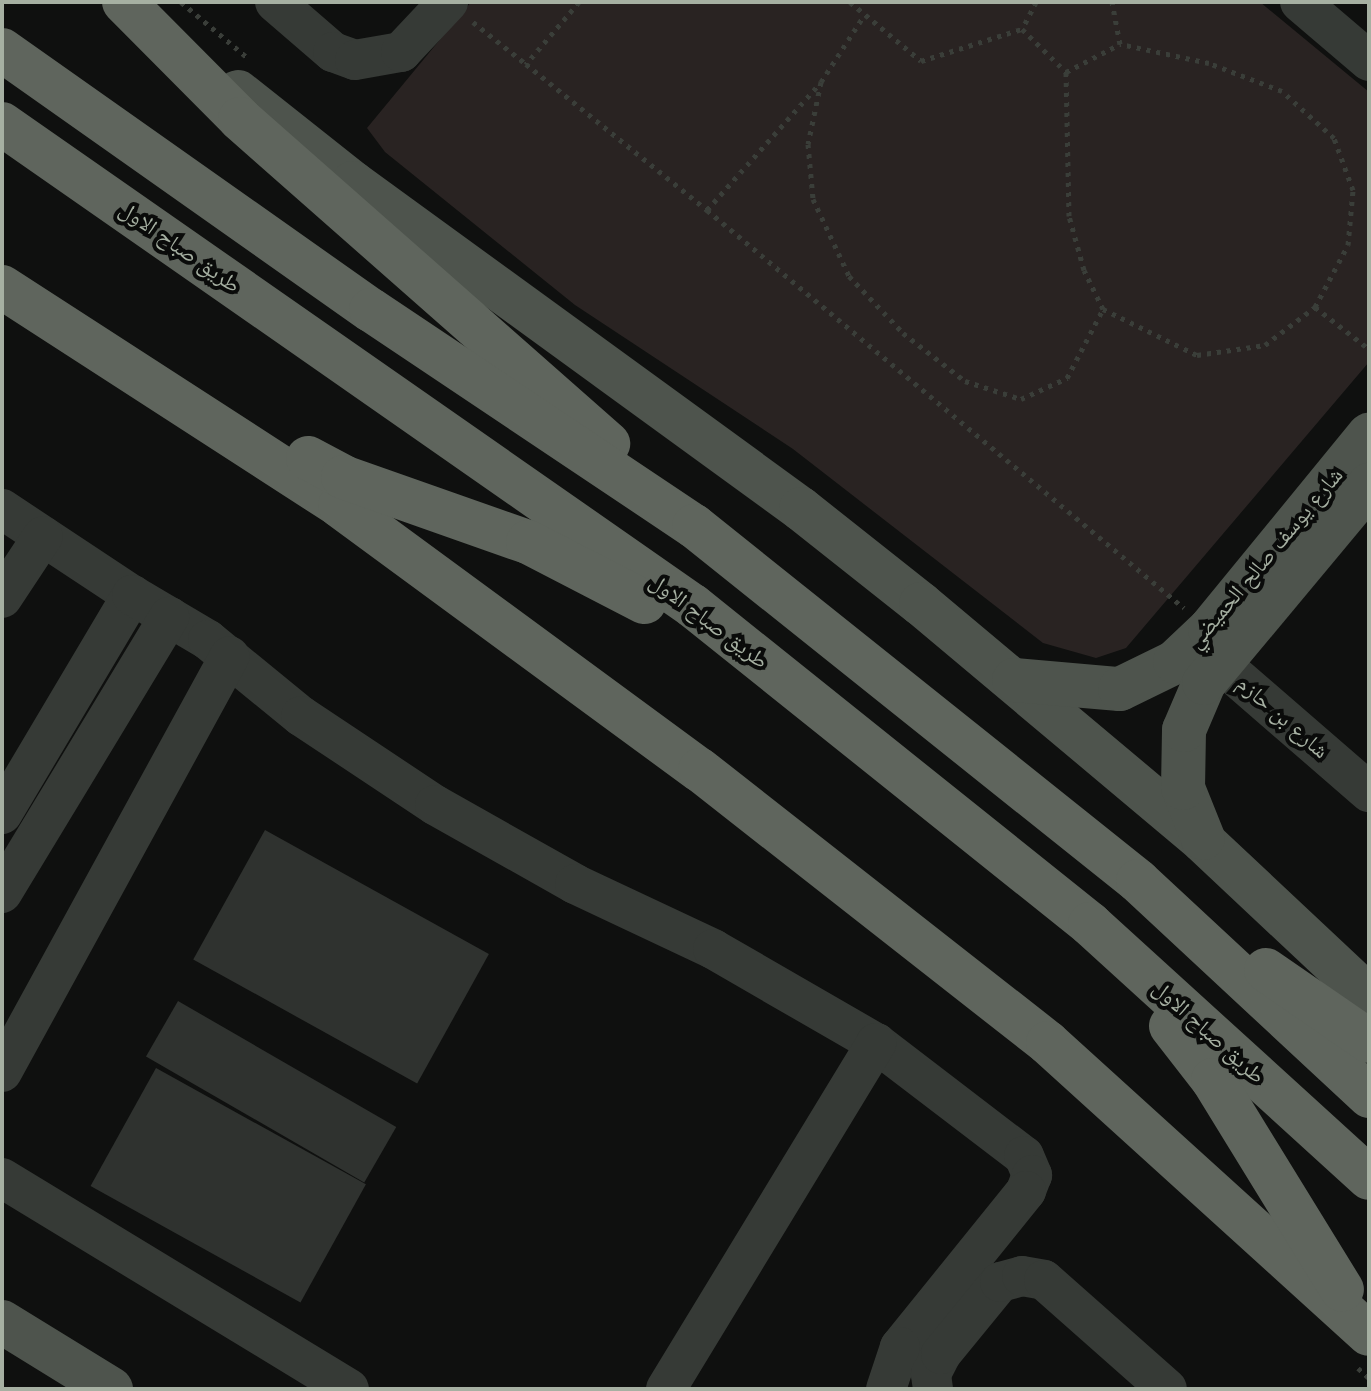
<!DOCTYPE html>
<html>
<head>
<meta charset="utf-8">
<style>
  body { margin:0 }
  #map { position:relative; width:1371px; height:1391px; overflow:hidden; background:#0f100f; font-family:Jost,"Noto Naskh Arabic",sans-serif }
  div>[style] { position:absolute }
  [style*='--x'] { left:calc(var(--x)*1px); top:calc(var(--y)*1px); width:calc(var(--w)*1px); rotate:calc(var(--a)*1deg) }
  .green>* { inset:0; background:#292322 }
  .building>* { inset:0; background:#2f322f; transform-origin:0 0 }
  .path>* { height:5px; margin-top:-2.5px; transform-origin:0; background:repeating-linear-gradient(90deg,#3a3e39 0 4px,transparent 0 10px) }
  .minor>* { height:40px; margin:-20px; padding:0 20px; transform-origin:20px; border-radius:20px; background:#363a36 }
  .major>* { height:44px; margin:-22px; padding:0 22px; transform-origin:22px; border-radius:22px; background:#4e544d }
  .highway>* { height:44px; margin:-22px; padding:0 22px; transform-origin:22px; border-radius:22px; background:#5f655d }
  span { translate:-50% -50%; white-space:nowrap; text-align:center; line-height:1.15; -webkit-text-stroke:8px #0a0b0a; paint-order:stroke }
  .street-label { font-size:22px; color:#a6b0a2 }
  .frame { position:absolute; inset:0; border:4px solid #a6b0a2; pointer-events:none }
</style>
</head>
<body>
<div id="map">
  <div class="green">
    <div style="clip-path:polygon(471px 2px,1260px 2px,1369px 92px,1369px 362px,1126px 648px,1096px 658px,1043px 643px,793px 449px,575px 305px,385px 152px,367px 128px)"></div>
  </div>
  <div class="building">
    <div style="left:265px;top:830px;width:256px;height:148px;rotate:29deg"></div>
    <div style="left:178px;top:1001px;width:252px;height:64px;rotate:30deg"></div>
    <div style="left:156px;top:1068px;width:240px;height:135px;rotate:29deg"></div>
  </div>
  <div class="path">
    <div style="--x:181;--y:2;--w:89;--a:40"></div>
    <div style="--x:579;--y:2;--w:82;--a:130.5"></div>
    <div style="--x:526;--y:64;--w:233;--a:38.9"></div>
    <div style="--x:707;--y:210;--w:171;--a:-48.3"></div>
    <div style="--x:821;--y:82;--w:77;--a:-57.1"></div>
    <div style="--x:850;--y:2;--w:92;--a:39.7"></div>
    <div style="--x:921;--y:61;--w:106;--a:-17.6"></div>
    <div style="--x:1036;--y:2;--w:30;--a:117"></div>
    <div style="--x:1022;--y:29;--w:62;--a:44.3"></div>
    <div style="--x:1066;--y:72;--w:61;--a:-27.4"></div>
    <div style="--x:1120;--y:44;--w:43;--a:-100.8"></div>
    <div style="--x:473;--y:22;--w:68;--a:38.4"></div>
    <div style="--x:821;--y:82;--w:63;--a:101.8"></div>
    <div style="--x:808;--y:144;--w:55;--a:84.8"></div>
    <div style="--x:813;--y:199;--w:85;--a:64.9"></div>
    <div style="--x:849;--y:276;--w:79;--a:46.5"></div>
    <div style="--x:903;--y:333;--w:78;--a:37.7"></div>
    <div style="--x:965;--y:381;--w:59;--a:17.8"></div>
    <div style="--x:1021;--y:399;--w:51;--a:-24.5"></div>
    <div style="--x:1067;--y:378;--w:78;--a:-62.4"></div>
    <div style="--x:1103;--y:309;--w:43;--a:-116"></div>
    <div style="--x:1084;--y:270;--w:56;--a:-105.5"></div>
    <div style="--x:1069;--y:216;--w:144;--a:-91.2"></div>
    <div style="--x:707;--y:210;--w:621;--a:39.84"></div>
    <div style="--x:1315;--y:307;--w:68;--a:37.9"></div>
    <div style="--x:1103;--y:309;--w:105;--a:26.1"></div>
    <div style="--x:1197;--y:355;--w:69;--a:-8.4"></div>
    <div style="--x:1265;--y:345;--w:63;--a:-37.2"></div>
    <div style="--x:1315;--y:307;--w:70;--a:-62"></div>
    <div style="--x:1348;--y:245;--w:55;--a:-84.8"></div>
    <div style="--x:1353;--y:190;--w:55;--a:-110.1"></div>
    <div style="--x:1334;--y:138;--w:70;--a:-137.9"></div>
    <div style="--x:1282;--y:91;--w:78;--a:-159"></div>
    <div style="--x:1209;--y:63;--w:91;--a:-167.9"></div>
    <div style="--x:1358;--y:1368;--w:15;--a:42"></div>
  </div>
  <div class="minor">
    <div style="--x:275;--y:2;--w:77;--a:40.8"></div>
    <div style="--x:333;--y:52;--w:23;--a:20"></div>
    <div style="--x:355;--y:60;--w:47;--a:-9.9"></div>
    <div style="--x:401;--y:52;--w:69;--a:-46.8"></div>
    <div style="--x:1300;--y:2;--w:91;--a:40.5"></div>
    <div style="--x:2;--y:509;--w:156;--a:33.5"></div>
    <div style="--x:2;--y:598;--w:74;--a:-56.5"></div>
    <div style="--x:1197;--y:643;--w:228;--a:40.9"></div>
    <div style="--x:2;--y:814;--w:255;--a:-59.3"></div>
    <div style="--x:132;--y:595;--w:88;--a:30.6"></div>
    <div style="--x:208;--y:640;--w:120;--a:39.3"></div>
    <div style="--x:301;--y:716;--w:161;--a:33.6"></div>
    <div style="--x:435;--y:805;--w:161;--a:29.4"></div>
    <div style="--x:575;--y:884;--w:153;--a:25.2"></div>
    <div style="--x:713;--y:949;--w:188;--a:30"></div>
    <div style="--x:876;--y:1043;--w:186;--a:37.4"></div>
    <div style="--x:1024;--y:1156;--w:21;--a:67"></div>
    <div style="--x:1032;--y:1175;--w:17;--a:111"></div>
    <div style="--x:1026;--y:1191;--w:201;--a:128.9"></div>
    <div style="--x:900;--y:1347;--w:44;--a:108.4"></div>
    <div style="--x:2;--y:893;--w:323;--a:-58.8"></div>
    <div style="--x:2;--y:1072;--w:474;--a:-61.3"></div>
    <div style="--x:2;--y:1178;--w:406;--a:31.3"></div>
    <div style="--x:666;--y:1389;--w:405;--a:-58.7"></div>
    <div style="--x:933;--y:1389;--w:15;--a:-98"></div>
    <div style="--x:931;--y:1374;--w:22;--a:-63"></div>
    <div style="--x:941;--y:1354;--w:93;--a:-50.7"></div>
    <div style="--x:1000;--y:1282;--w:23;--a:-15"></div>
    <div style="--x:1022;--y:1276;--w:22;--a:10"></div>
    <div style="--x:1044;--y:1280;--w:164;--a:41.5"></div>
  </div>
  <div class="major">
    <div style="--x:238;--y:92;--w:147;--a:38.4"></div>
    <div style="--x:353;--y:183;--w:554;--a:36.04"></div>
    <div style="--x:801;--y:509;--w:153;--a:38.4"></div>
    <div style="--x:921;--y:604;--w:368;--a:40"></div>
    <div style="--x:1203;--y:841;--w:228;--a:43.2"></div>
    <div style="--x:1014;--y:680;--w:106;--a:4.9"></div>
    <div style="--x:1120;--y:689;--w:61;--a:-26.1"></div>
    <div style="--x:1175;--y:662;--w:48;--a:-43.3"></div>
    <div style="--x:1210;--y:629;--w:251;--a:-50.7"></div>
    <div style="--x:1203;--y:838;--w:54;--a:-111.8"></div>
    <div style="--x:1183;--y:788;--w:58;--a:-89"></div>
    <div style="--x:1184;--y:730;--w:51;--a:-66.9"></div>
    <div style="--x:1204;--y:683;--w:258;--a:-50.2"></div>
    <div style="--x:2;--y:1322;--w:128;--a:31.6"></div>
  </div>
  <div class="highway">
    <div style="--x:124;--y:2;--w:165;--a:45.2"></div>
    <div style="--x:240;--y:119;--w:491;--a:41.4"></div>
    <div style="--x:2;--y:50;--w:451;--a:35.2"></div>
    <div style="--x:371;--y:310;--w:389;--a:33.8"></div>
    <div style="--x:694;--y:526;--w:568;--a:38.64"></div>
    <div style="--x:1138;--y:881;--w:316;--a:42.9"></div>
    <div style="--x:2;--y:124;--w:842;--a:34.9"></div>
    <div style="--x:693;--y:606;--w:509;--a:38.69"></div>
    <div style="--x:1090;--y:924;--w:377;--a:42.3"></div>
    <div style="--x:2;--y:287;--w:403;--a:32.9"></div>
    <div style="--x:340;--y:506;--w:446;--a:36.3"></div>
    <div style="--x:700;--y:770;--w:442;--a:38.1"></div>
    <div style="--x:1048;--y:1043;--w:433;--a:42.2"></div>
    <div style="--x:308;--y:458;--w:40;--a:28"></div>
    <div style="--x:343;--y:477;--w:196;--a:19.4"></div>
    <div style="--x:528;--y:542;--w:131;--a:27.3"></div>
    <div style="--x:1266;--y:970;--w:125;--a:34.6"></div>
    <div style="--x:1171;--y:1026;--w:68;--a:52.1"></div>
    <div style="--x:1213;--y:1080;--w:246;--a:58.4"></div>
  </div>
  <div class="street-label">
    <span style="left:180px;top:247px;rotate:35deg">طريق صباح الاول</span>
    <span style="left:1265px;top:558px;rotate:-50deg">شارع يوسف صالح الحميضي</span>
    <span style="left:709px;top:621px;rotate:37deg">طريق صباح الاول</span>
    <span style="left:1283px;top:717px;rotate:41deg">شارع بن حازم</span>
    <span style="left:1209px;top:1032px;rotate:42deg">طريق صباح الاول</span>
  </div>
  <div class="frame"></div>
</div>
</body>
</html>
